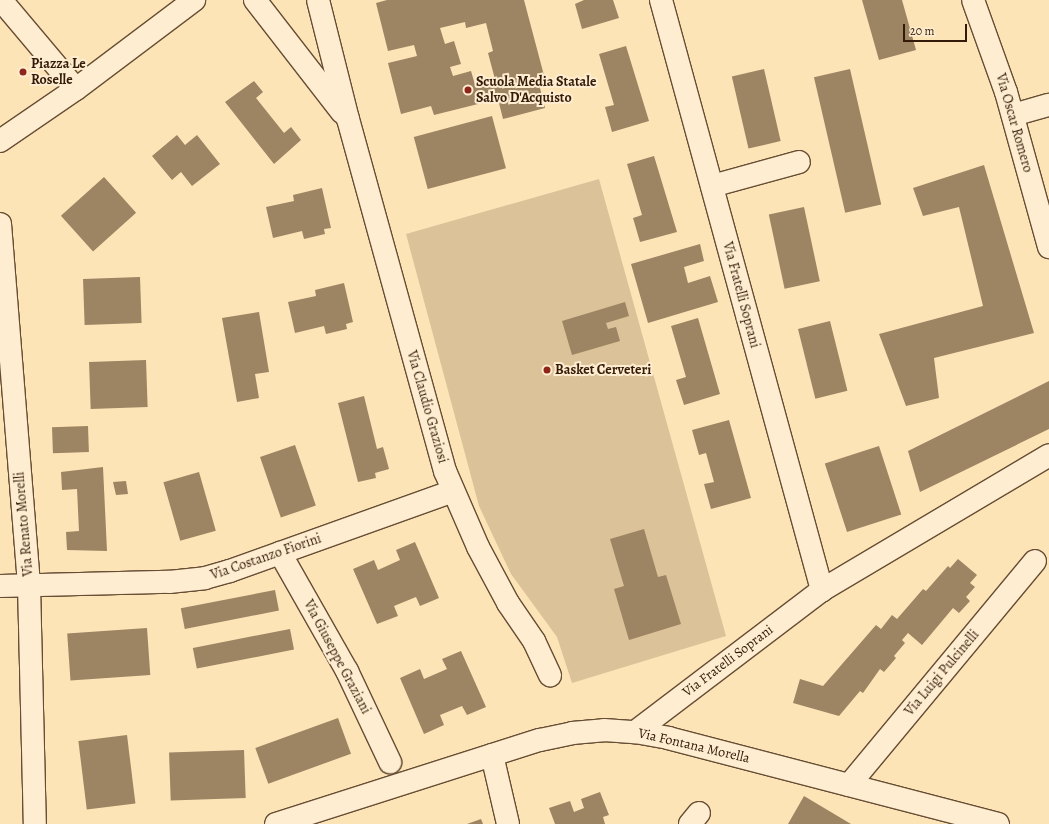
<!DOCTYPE html>
<html>
<head>
<meta charset="utf-8">
<style>
  body { margin:0 }
  #map { position:relative; width:1049px; height:824px; overflow:hidden; background:#fde4b7; font-family:Alegreya,serif }
  div>[style] { position:absolute }
  [style*='--x'] { left:calc(var(--x)*1px); top:calc(var(--y)*1px); width:calc(var(--w)*1px); rotate:calc(var(--a)*1deg) }
  .green>* { inset:0; background:#dbc299 }
  .building>* { inset:0; background:#9d8463; transform-origin:0 0 }
  .roads { filter:drop-shadow(1px 0 #664d34) drop-shadow(-1px 0 #664d34) drop-shadow(0 1px #664d34) drop-shadow(0 -1px #664d34) }
  .street>* { height:22px; margin:-11px; padding:0 11px; transform-origin:11px; border-radius:11px; background:#feedd0 }
  .secondary>* { height:22px; margin:-11px; padding:0 11px; transform-origin:11px; border-radius:11px; background:#feedd0 }
  .dots>* { width:11px; height:11px; translate:-50% -50%; box-sizing:border-box; border:2px solid #feedd0; border-radius:50% }
  span { translate:-50% -50%; white-space:nowrap; text-align:center; line-height:1.15; -webkit-text-stroke:4px #feedd0; paint-order:stroke }
  .poi-label { font-size:14px; color:#341b09; font-weight:700 }
  .left { translate:0 -50%; text-align:left }
  .street-label { font-size:14px; color:#341b09 }
  .scale { position:absolute; left:903px; top:24px; width:64px; height:18px; box-sizing:border-box; border:2px solid #341b09; border-top:0; padding-left:5px; font-size:12px; line-height:14px; white-space:nowrap; color:#341b09; -webkit-text-stroke:3px #feedd0; paint-order:stroke }
</style>
</head>
<body>
<div id="map">
  <div class="green">
    <div style="clip-path:polygon(599px 179px,726px 636px,572px 683px,557px 637px,511px 574px,479px 506px,406px 234px)"></div>
  </div>
  <div class="building">
    <div style="clip-path:polygon(evenodd,387px 0,524px 0,546px 83px,539px 84px,545px 108px,503px 119px,498px 99px,434px 115px,431px 106px,401px 114px,388px 63px,417px 56px,414px 45px,388px 51px,376px 3px,387px 0,465px 22px,466px 28px,486px 23px,493px 51px,488px 53px,496px 83px,476px 88px,471px 71px,453px 76px,450px 67px,461px 64px,454px 41px,445px 44px,440px 28px,465px 22px)"></div>
    <div style="clip-path:polygon(584px 0,613px 0,619px 18px,582px 29px,575px 4px)"></div>
    <div style="clip-path:polygon(862px 0,902px 0,916px 50px,879px 60px)"></div>
    <div style="clip-path:polygon(626px 46px,649px 121px,612px 132px,605px 107px,614px 105px,599px 54px)"></div>
    <div style="left:764px;top:69px;width:74px;height:33px;rotate:77deg"></div>
    <div style="left:850px;top:69px;width:139px;height:37px;rotate:77deg"></div>
    <div style="clip-path:polygon(254px 81px,263px 92px,256px 98px,284px 133px,291px 127px,301px 140px,274px 164px,225px 102px)"></div>
    <div style="left:492px;top:116px;width:54px;height:81px;rotate:75deg"></div>
    <div style="clip-path:polygon(177px 135px,185px 145px,197px 135px,220px 164px,192px 186px,181px 172px,172px 180px,152px 156px)"></div>
    <div style="clip-path:polygon(654px 156px,677px 232px,640px 242px,633px 218px,642px 215px,627px 164px)"></div>
    <div style="clip-path:polygon(984px 165px,1034px 333px,934px 358px,939px 398px,906px 406px,879px 334px,983px 306px,959px 207px,923px 216px,913px 188px)"></div>
    <div style="left:104px;top:177px;width:48px;height:58px;rotate:48deg"></div>
    <div style="clip-path:polygon(322px 188px,331px 228px,324px 229px,325px 234px,304px 239px,302px 231px,273px 238px,266px 207px,294px 201px,293px 195px)"></div>
    <div style="left:804px;top:207px;width:76px;height:36px;rotate:78deg"></div>
    <div style="clip-path:polygon(700px 244px,704px 261px,684px 267px,688px 283px,710px 276px,718px 302px,648px 323px,631px 264px)"></div>
    <div style="left:140px;top:277px;width:46px;height:57px;rotate:88deg"></div>
    <div style="clip-path:polygon(344px 283px,353px 322px,346px 324px,347px 329px,326px 334px,324px 326px,295px 333px,288px 302px,316px 296px,315px 290px)"></div>
    <div style="clip-path:polygon(625px 302px,629px 316px,606px 323px,608px 329px,616px 327px,620px 341px,572px 355px,562px 321px)"></div>
    <div style="clip-path:polygon(259px 312px,269px 372px,255px 374px,259px 398px,237px 402px,222px 318px)"></div>
    <div style="clip-path:polygon(698px 318px,720px 394px,684px 405px,676px 380px,686px 377px,671px 326px)"></div>
    <div style="left:830px;top:321px;width:72px;height:33px;rotate:76deg"></div>
    <div style="left:146px;top:360px;width:47px;height:57px;rotate:88deg"></div>
    <div style="clip-path:polygon(1049px 381px,1049px 429px,920px 492px,908px 451px)"></div>
    <div style="clip-path:polygon(364px 396px,377px 449px,383px 447px,389px 469px,375px 473px,376px 478px,358px 482px,338px 403px)"></div>
    <div style="clip-path:polygon(729px 420px,751px 498px,711px 509px,704px 484px,714px 482px,706px 453px,699px 455px,692px 430px)"></div>
    <div style="left:88px;top:426px;width:26px;height:36px;rotate:88deg"></div>
    <div style="left:295px;top:445px;width:64px;height:37px;rotate:71deg"></div>
    <div style="left:879px;top:446px;width:72px;height:57px;rotate:72deg"></div>
    <div style="clip-path:polygon(103px 467px,107px 551px,67px 550px,66px 532px,79px 531px,77px 489px,62px 490px,61px 472px)"></div>
    <div style="left:199px;top:472px;width:61px;height:37px;rotate:74deg"></div>
    <div style="clip-path:polygon(126px 481px,128px 494px,116px 495px,113px 482px)"></div>
    <div style="clip-path:polygon(644px 529px,658px 577px,666px 575px,681px 624px,629px 640px,614px 589px,624px 586px,610px 539px)"></div>
    <div style="clip-path:polygon(415px 542px,439px 598px,420px 606px,416px 597px,394px 606px,398px 616px,377px 624px,353px 569px,374px 560px,378px 570px,400px 560px,396px 550px)"></div>
    <div style="clip-path:polygon(958px 559px,977px 575px,970px 583px,975px 587px,966px 597px,970px 601px,959px 613px,953px 608px,922px 645px,908px 633px,902px 640px,905px 643px,894px 656px,896px 658px,884px 672px,880px 669px,863px 693px,860px 691px,839px 716px,793px 703px,800px 679px,823px 686px,876px 625px,881px 629px,892px 615px,897px 619px,923px 589px,926px 591px,948px 566px,950px 568px)"></div>
    <div style="left:275px;top:590px;width:21px;height:96px;rotate:79deg"></div>
    <div style="left:147px;top:628px;width:47px;height:80px;rotate:86deg"></div>
    <div style="left:290px;top:629px;width:21px;height:99px;rotate:79deg"></div>
    <div style="clip-path:polygon(461px 651px,486px 707px,467px 715px,462px 706px,440px 715px,444px 725px,424px 734px,400px 678px,420px 669px,424px 679px,447px 669px,442px 659px)"></div>
    <div style="left:338px;top:718px;width:38px;height:88px;rotate:70deg"></div>
    <div style="left:127px;top:735px;width:69px;height:49px;rotate:83deg"></div>
    <div style="left:244px;top:750px;width:48px;height:75px;rotate:88deg"></div>
    <div style="clip-path:polygon(600px 792px,609px 815px,603px 817px,605px 824px,555px 824px,549px 808px,570px 801px,574px 812px,584px 808px,581px 799px)"></div>
    <div style="clip-path:polygon(804px 796px,851px 824px,788px 824px)"></div>
    <div style="clip-path:polygon(481px 819px,483px 824px,467px 824px)"></div>
  </div>
  <div class="roads">
    <div class="street">
      <div style="--x:1;--y:0;--w:116;--a:49.9"></div>
      <div style="--x:255;--y:0;--w:142;--a:52.2"></div>
      <div style="--x:318;--y:0;--w:123;--a:75.9"></div>
      <div style="--x:348;--y:119;--w:365;--a:74.6"></div>
      <div style="--x:445;--y:471;--w:83;--a:66.5"></div>
      <div style="--x:478;--y:547;--w:64;--a:61.8"></div>
      <div style="--x:508;--y:603;--w:46;--a:55.6"></div>
      <div style="--x:534;--y:641;--w:38;--a:65"></div>
      <div style="--x:661;--y:0;--w:612;--a:74.74"></div>
      <div style="--x:973;--y:0;--w:98;--a:70.3"></div>
      <div style="--x:1006;--y:92;--w:161;--a:74.5"></div>
      <div style="--x:1013;--y:115;--w:37;--a:-16"></div>
      <div style="--x:712;--y:186;--w:90;--a:-15.4"></div>
      <div style="--x:0;--y:224;--w:362;--a:85.4"></div>
      <div style="--x:29;--y:585;--w:239;--a:88.6"></div>
      <div style="--x:280;--y:553;--w:136;--a:60.4"></div>
      <div style="--x:347;--y:671;--w:101;--a:64.7"></div>
      <div style="--x:0;--y:586;--w:169;--a:-1.4"></div>
      <div style="--x:169;--y:582;--w:36;--a:-6"></div>
      <div style="--x:205;--y:578;--w:26;--a:-16"></div>
      <div style="--x:230;--y:571;--w:237;--a:-19.7"></div>
      <div style="--x:635;--y:732;--w:235;--a:-37.2"></div>
      <div style="--x:822;--y:590;--w:264;--a:-30.7"></div>
      <div style="--x:492;--y:755;--w:71;--a:76.9"></div>
      <div style="--x:849;--y:785;--w:291;--a:-50.3"></div>
      <div style="--x:690;--y:824;--w:14;--a:-51"></div>
    </div>
    <div class="secondary">
      <div style="--x:0;--y:141;--w:92;--a:-34.4"></div>
      <div style="--x:76;--y:89;--w:148;--a:-37"></div>
      <div style="--x:276;--y:824;--w:277;--a:-17.7"></div>
      <div style="--x:540;--y:740;--w:33;--a:-12"></div>
      <div style="--x:572;--y:733;--w:32;--a:-5"></div>
      <div style="--x:604;--y:730;--w:31;--a:4"></div>
      <div style="--x:635;--y:732;--w:34;--a:10"></div>
      <div style="--x:668;--y:738;--w:341;--a:14.6"></div>
    </div>
  </div>
  <div class="dots">
    <div style="left:23px;top:72px;background:#8f2418"></div>
    <div style="left:468px;top:90px;background:#8f2418"></div>
    <div style="left:547px;top:370px;background:#8f2418"></div>
  </div>
  <div class="poi-label">
    <span class="left" style="left:31px;top:72px">Piazza Le<br>Roselle</span>
    <span class="left" style="left:476px;top:90px">Scuola Media Statale<br>Salvo D'Acquisto</span>
    <span class="left" style="left:555px;top:370px">Basket Cerveteri</span>
  </div>
  <div class="street-label">
    <span style="left:1014px;top:123px;rotate:74deg">Via Oscar Romero</span>
    <span style="left:741px;top:295px;rotate:75deg">Via Fratelli Soprani</span>
    <span style="left:427px;top:407px;rotate:74deg">Via Claudio Graziosi</span>
    <span style="left:24px;top:524px;rotate:-95deg">Via Renato Morelli</span>
    <span style="left:266px;top:557px;rotate:-19deg">Via Costanzo Fiorini</span>
    <span style="left:337px;top:657px;rotate:62deg">Via Giuseppe Graziani</span>
    <span style="left:728px;top:661px;rotate:-37deg">Via Fratelli Soprani</span>
    <span style="left:942px;top:673px;rotate:-50deg">Via Luigi Pulcinelli</span>
    <span style="left:694px;top:746px;rotate:13deg">Via Fontana Morella</span>
  </div>
  <div class="scale">20 m</div>
</div>
</body>
</html>
